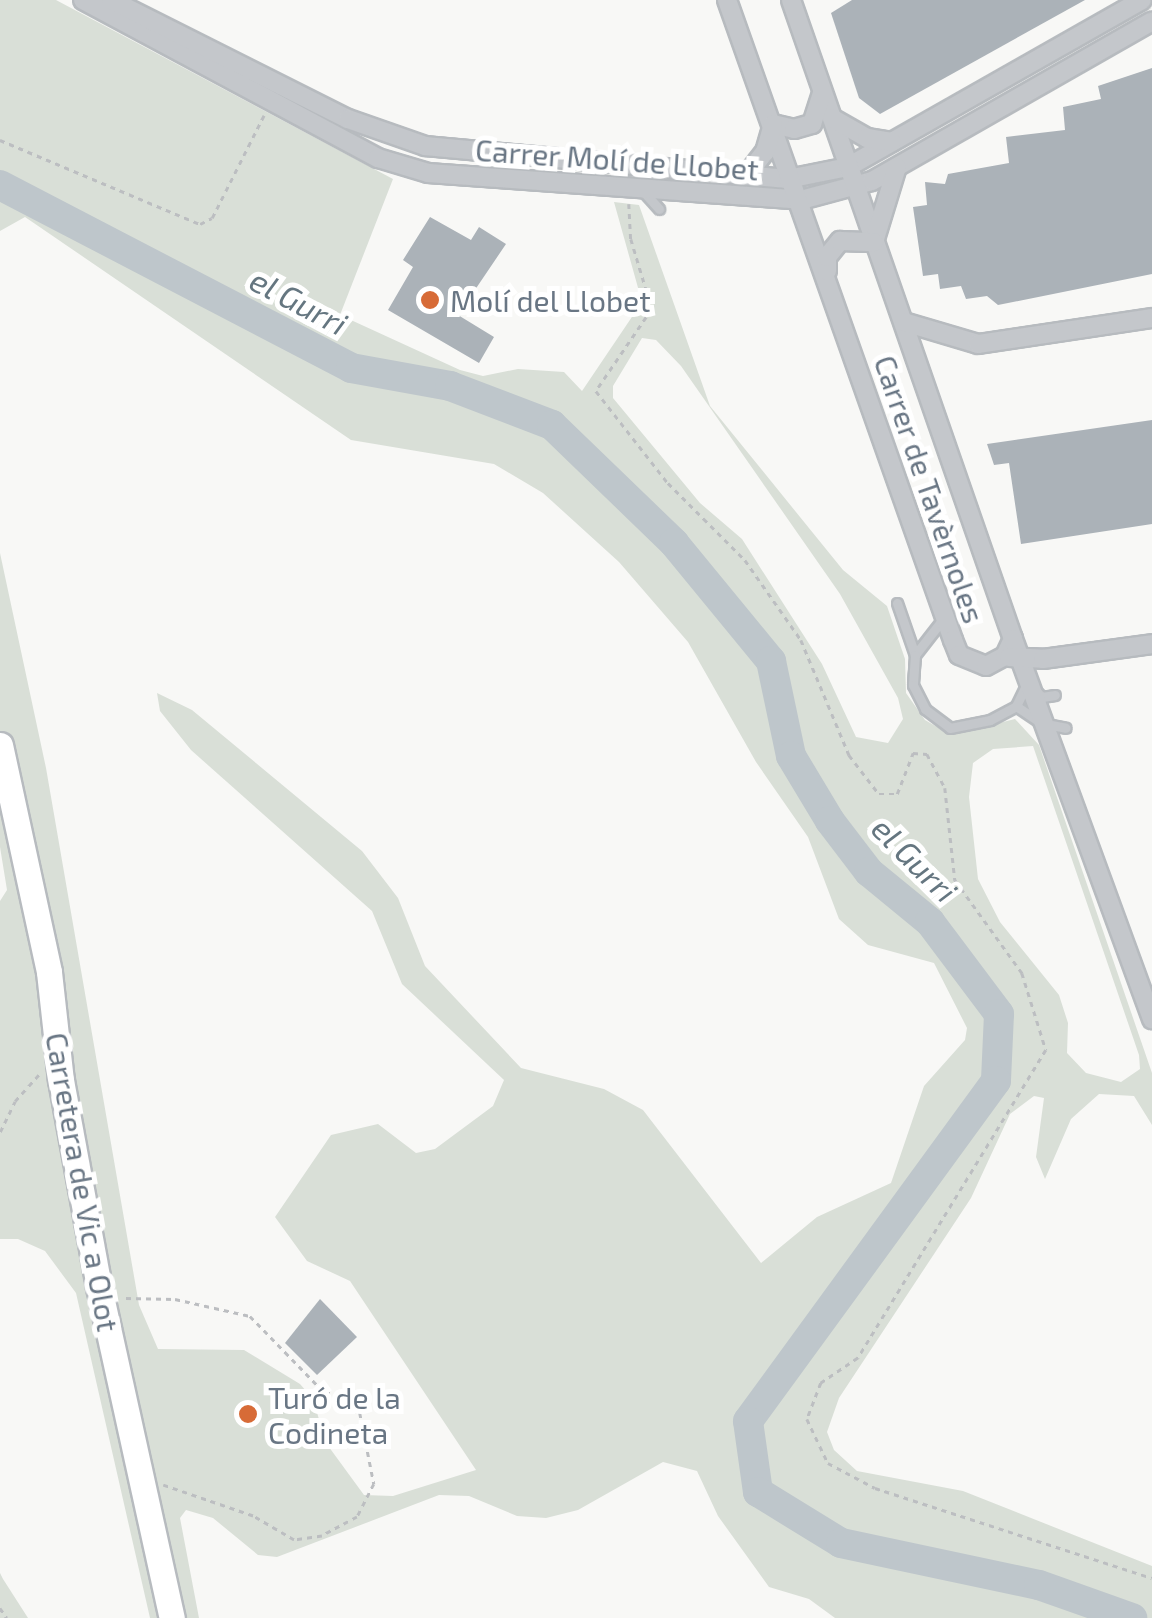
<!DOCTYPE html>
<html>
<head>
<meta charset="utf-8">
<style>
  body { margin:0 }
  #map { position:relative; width:1152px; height:1618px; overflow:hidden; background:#f8f8f6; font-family:"Exo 2",sans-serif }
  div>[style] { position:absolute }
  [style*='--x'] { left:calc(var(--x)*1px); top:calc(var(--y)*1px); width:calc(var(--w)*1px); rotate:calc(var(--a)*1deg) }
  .green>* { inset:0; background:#d9dfd7 }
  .river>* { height:30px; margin:-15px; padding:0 15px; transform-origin:15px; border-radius:15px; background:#bec6cb }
  .building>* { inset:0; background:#abb2b8 }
  .path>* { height:2.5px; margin-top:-1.25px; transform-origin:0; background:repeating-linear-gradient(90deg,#bcbec1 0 5px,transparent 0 10px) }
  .roads { filter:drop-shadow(2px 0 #b7bbbf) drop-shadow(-2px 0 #b7bbbf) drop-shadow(0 2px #b7bbbf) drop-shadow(0 -2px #b7bbbf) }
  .lane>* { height:9px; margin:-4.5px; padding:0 4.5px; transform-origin:4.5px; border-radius:4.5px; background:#c4c7cb }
  .street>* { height:18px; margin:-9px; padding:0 9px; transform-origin:9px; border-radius:9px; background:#c4c7cb }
  .secondary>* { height:25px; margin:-12.5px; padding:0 12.5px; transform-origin:12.5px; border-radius:12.5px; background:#fff }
  .dots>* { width:28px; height:28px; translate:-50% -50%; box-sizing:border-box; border:5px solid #fff; border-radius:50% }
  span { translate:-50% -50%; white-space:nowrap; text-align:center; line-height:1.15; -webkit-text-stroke:10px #fff; paint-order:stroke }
  .street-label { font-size:30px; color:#697684 }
  .poi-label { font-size:30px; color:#697684 }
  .left { translate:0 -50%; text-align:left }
  .water-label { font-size:32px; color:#657680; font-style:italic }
</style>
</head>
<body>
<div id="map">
  <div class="green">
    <div style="clip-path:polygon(evenodd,0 0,56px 0,393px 179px,340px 315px,460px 370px,483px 376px,518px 369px,564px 372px,582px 391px,642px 302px,614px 202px,639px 205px,710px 406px,843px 570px,887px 606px,905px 659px,906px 693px,925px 720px,951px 735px,1015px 719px,1039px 745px,1152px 1073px,1152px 1125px,1134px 1096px,1099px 1094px,1071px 1119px,1045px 1179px,1036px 1157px,1044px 1098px,1034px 1096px,1010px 1114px,971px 1198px,839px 1398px,827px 1432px,834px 1450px,857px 1471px,963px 1491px,1152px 1566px,1152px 1618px,835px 1618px,809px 1599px,769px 1587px,718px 1516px,697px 1471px,663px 1462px,578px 1510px,546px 1518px,517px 1516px,469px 1496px,439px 1495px,277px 1557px,258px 1555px,213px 1518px,186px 1510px,180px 1518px,199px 1618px,150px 1618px,76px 1293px,45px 1251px,18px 1239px,0 1239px,0 901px,7px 890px,0 847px,0 553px,46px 768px,139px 1305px,158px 1349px,244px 1350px,300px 1384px,313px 1399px,326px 1443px,364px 1495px,393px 1496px,476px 1470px,350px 1281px,307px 1261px,275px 1217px,331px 1135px,378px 1124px,416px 1153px,435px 1149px,493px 1106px,504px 1080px,402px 984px,372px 911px,191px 750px,160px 711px,157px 693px,192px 710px,362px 851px,398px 898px,425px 966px,521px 1068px,604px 1089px,643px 1110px,761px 1263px,817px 1217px,891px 1183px,924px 1086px,965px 1040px,967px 1028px,934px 963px,868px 945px,839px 919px,808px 837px,756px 762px,688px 642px,619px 562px,543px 493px,494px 464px,351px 440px,25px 217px,0 231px,0 0,642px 338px,656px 340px,681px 366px,840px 594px,898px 698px,903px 719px,888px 743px,856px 737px,822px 664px,742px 539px,700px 503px,613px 398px,613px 386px,642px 338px,0 0,1033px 746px,1139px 1055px,1140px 1069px,1121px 1082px,1086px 1073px,1067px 1053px,1068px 1023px,1059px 995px,1000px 922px,978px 879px,969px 797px,973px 763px,993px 749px,1033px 746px)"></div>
    <div style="clip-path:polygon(0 1573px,3px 1579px,28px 1618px,0 1618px)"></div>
  </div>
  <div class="river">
    <div style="--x:0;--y:185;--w:396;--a:27.5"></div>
    <div style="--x:351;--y:368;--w:101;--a:10.3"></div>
    <div style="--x:450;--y:386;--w:109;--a:20.9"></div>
    <div style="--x:552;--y:425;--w:170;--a:44"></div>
    <div style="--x:674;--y:543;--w:153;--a:50.6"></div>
    <div style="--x:771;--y:661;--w:97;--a:78.1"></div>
    <div style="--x:791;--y:756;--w:76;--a:59"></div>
    <div style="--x:830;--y:821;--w:64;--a:52.6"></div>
    <div style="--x:869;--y:872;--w:79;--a:39.3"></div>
    <div style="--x:930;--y:922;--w:115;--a:53.1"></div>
    <div style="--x:999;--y:1014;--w:67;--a:92.6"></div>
    <div style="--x:996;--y:1081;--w:421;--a:126.1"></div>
    <div style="--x:748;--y:1421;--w:72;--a:82"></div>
    <div style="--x:758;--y:1492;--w:97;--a:31.6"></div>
    <div style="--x:841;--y:1543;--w:202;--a:12"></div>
    <div style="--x:1039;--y:1585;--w:99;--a:19.5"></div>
  </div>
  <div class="building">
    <div style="clip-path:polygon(852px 0,1085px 0,880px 114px,859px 98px,831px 13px)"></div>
    <div style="clip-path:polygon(1152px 68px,1152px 274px,998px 305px,987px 296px,966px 299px,961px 286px,940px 289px,938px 274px,923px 276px,913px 207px,927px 205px,925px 182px,945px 184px,948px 174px,1009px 163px,1006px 137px,1065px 130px,1063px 107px,1101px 99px,1098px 86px)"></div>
    <div style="clip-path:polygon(430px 217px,471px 240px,479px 227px,506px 244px,458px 315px,494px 337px,479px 363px,388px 310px,413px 267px,403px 260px)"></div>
    <div style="clip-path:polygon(1152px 420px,1152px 524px,1021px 544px,1009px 463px,994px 465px,987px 444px)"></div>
    <div style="clip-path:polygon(320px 1299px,357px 1337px,317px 1375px,285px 1343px)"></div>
  </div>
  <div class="path">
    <div style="--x:0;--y:140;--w:217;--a:22.8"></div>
    <div style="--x:200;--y:224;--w:13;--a:-27"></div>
    <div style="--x:212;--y:218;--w:115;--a:-63.2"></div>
    <div style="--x:629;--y:204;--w:35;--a:87"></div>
    <div style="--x:631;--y:239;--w:73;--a:73.3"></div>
    <div style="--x:652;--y:309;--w:99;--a:124.3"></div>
    <div style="--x:596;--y:391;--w:117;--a:52"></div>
    <div style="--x:668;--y:483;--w:109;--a:45"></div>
    <div style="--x:745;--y:560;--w:98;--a:55"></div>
    <div style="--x:801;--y:640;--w:125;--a:67.3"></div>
    <div style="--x:849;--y:755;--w:49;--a:52.4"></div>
    <div style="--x:879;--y:794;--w:18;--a:0"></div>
    <div style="--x:897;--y:794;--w:44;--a:-68.7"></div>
    <div style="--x:913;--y:753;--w:14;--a:4"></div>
    <div style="--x:927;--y:754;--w:38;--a:62"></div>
    <div style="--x:945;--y:788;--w:93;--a:83.8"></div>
    <div style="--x:955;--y:880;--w:115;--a:54.2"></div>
    <div style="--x:1022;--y:973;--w:81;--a:72.7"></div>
    <div style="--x:1046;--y:1050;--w:361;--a:121.4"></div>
    <div style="--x:858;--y:1358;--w:45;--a:146"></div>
    <div style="--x:821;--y:1383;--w:39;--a:111"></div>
    <div style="--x:807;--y:1419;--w:49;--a:64.5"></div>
    <div style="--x:828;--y:1463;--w:53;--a:28"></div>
    <div style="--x:875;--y:1488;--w:291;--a:18"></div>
    <div style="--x:0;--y:1132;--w:34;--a:-64"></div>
    <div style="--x:15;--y:1101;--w:38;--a:-48"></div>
    <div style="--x:126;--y:1298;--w:49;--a:1.2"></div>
    <div style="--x:175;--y:1299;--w:77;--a:12.8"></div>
    <div style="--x:250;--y:1316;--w:107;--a:45.8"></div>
    <div style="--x:325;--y:1393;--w:31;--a:0"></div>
    <div style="--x:356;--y:1393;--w:93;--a:78.8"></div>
    <div style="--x:374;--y:1484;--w:37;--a:117"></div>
    <div style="--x:357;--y:1517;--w:40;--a:152"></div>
    <div style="--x:322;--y:1536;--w:28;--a:172"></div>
    <div style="--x:294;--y:1540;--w:48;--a:-149.7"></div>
    <div style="--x:253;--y:1516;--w:95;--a:-161"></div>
    <div style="--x:0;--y:1608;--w:12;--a:55"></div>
  </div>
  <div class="roads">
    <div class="lane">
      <div style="--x:643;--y:191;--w:24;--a:48"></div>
      <div style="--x:897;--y:603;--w:55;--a:70.9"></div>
      <div style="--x:943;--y:619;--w:46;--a:127.9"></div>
      <div style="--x:915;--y:655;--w:30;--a:94"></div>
      <div style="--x:913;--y:685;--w:27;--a:63"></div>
      <div style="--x:925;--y:709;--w:31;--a:37"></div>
      <div style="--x:950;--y:728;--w:41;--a:-11.3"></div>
      <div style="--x:990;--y:720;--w:30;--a:-28"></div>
      <div style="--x:1016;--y:706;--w:30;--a:34"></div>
      <div style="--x:1041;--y:723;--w:25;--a:11"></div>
      <div style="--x:1016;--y:706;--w:25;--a:-64"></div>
      <div style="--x:1027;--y:683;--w:21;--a:43"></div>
      <div style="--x:1042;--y:697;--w:13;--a:-9"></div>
    </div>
    <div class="street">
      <div style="--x:83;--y:0;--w:335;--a:28.2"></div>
      <div style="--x:378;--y:158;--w:52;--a:16.7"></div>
      <div style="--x:428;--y:173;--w:374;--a:4.1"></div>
      <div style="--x:801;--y:200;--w:73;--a:-15"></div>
      <div style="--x:872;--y:181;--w:322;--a:-29.7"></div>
      <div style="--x:111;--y:0;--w:265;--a:26.7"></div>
      <div style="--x:348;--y:119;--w:82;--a:19.3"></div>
      <div style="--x:425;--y:146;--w:364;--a:5.2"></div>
      <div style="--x:788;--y:179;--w:61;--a:-11.3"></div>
      <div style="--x:848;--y:167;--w:338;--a:-29.6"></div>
      <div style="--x:727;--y:0;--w:679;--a:70.55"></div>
      <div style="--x:953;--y:640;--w:16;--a:68"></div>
      <div style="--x:959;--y:655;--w:29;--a:22"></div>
      <div style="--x:986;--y:666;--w:21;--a:-28"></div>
      <div style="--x:1005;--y:656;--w:19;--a:-65"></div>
      <div style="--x:1013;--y:639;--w:676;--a:-109.16"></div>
      <div style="--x:832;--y:118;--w:40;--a:29.7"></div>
      <div style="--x:867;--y:138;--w:25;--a:9"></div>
      <div style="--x:773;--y:124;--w:22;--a:13"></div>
      <div style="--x:794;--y:129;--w:19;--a:-16"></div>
      <div style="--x:812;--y:124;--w:33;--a:-72"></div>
      <div style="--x:746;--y:176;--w:31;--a:-52"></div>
      <div style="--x:765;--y:152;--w:29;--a:-74"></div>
      <div style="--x:874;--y:242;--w:78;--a:-73"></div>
      <div style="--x:827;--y:271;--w:14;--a:-90"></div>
      <div style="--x:827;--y:257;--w:21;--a:-51"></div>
      <div style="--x:840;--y:241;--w:34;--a:2"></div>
      <div style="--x:904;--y:322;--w:77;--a:16.6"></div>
      <div style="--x:978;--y:344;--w:176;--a:-8.5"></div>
      <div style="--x:1013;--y:639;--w:405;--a:69.9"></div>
      <div style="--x:1009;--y:657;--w:34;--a:3"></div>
      <div style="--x:1043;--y:659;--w:110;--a:-7.8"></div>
    </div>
    <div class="secondary">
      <div style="--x:0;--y:745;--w:232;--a:77.8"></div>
      <div style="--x:49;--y:972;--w:109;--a:83.7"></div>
      <div style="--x:61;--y:1080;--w:210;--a:79.6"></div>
      <div style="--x:99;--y:1287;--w:339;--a:77.6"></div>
    </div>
  </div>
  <div class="dots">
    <div style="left:430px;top:300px;background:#d76b37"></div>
    <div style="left:248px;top:1414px;background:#d76b37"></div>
  </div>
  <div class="street-label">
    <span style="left:617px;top:159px;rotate:4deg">Carrer Molí de Llobet</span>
    <span style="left:930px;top:489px;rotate:71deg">Carrer de Tavèrnoles</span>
    <span style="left:83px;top:1182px;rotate:80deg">Carretera de Vic a Olot</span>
  </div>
  <div class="poi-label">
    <span class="left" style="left:450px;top:300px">Molí del Llobet</span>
    <span class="left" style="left:268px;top:1414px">Turó de la<br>Codineta</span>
  </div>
  <div class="water-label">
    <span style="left:299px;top:301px;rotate:28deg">el Gurri</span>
    <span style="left:915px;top:859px;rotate:45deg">el Gurri</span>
  </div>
</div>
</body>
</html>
